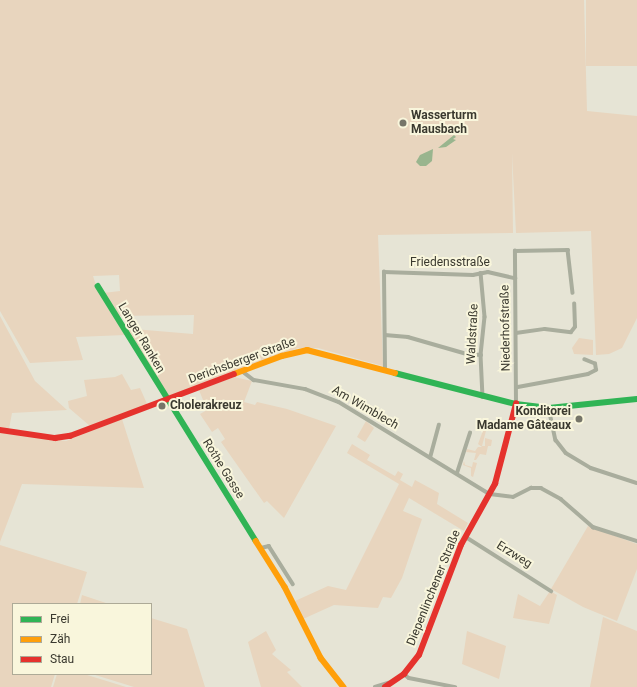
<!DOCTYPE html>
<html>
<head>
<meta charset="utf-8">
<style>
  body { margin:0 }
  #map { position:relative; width:637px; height:687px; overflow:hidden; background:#e6e4d5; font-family:Roboto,sans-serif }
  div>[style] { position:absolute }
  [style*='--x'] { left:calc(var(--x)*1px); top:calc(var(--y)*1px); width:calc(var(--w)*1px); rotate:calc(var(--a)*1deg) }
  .green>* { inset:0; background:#e8d5be; transform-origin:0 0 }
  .water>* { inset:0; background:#99b58e }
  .street>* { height:3.5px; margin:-1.75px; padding:0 1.75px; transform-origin:1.75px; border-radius:1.75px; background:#a9ad9d }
  .fast>* { height:5.5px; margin:-2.75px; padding:0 2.75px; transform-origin:2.75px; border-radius:2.75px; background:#30b455 }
  .slow>* { height:5.5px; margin:-2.75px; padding:0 2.75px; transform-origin:2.75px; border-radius:2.75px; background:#ff9f0a }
  .jam>* { height:5.5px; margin:-2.75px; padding:0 2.75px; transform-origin:2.75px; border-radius:2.75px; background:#e5322d }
  .dots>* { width:11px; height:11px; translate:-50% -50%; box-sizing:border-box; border:2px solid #f9f6dc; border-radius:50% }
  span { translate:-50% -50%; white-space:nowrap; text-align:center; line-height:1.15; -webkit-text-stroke:4px #f9f6dc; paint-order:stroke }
  .poi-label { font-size:12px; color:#3a392f; font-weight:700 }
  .left { translate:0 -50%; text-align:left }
  .right { translate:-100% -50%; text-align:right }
  .street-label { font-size:12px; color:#3a392f }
  .legend { position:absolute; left:12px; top:603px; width:140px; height:72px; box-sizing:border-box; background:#f9f6dc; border:1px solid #adaa97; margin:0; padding:5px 7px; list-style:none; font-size:12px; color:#3a392f }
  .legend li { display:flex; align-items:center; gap:8px; height:20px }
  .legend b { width:20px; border:1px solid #adaa97 }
</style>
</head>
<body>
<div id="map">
  <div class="green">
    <div style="clip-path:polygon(0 0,584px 0,587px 111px,637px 116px,637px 318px,622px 348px,609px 354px,596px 355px,591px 231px,516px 233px,512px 153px,513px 233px,378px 235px,383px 366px,318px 348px,298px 348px,167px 398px,122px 328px,193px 334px,194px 315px,114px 316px,103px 293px,120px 291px,119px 275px,93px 276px,99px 294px,125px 335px,76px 337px,83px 360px,30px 363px,0 311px)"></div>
    <div style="left:586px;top:0;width:51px;height:66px"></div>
    <div style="clip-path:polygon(0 316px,35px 381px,67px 410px,12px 413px,9px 429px,0 427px)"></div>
    <div style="clip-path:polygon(579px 338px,593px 340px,593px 355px,574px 354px,572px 348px)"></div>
    <div style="clip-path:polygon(122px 374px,131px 390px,140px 388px,148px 406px,90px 426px,69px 408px,68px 401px,87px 396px,84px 380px,115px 377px)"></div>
    <div style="clip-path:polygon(234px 377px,252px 381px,244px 402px,255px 405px,257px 402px,287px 409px,336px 426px,284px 518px,267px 501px,264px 503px,221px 442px,225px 439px,218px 428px,212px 432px,200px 414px,207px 410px,199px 390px)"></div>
    <div style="clip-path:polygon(122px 419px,144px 488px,22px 484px,0 542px,0 432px,66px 441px)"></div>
    <div style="clip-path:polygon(366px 421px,374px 428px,365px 442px,357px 437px)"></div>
    <div style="clip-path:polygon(482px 425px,487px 427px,482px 446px,485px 446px,485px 438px,492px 440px,491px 446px,488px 446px,486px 455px,480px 454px,476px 460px,474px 460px,476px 453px,466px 452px,467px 449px,475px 451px,478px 447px,482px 447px,478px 444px,484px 428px)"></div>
    <div style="clip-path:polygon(352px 444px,370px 455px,367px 460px,395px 476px,398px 471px,403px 474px,400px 480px,412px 487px,415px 480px,439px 493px,437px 504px,468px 523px,464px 531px,409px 498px,403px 511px,422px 519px,402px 578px,391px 598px,383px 597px,378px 608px,334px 605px,303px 619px,295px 601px,328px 586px,346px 590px,399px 484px,347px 453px)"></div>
    <div style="clip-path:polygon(464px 461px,465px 465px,472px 467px,473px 462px,477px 463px,473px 477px,471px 476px,471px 468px,463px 465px)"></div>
    <div style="clip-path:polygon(588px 526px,637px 544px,637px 569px,617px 621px,583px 607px,551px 589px)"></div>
    <div style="clip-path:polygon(0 545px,87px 572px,77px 604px,13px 604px,13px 674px,55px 674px,51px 687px,0 687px)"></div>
    <div style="clip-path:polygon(550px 591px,557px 595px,549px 624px,513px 618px,518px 594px,540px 606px)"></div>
    <div style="clip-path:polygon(82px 595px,109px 604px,80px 604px)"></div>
    <div style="clip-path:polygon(603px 617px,637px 631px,637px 687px,590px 687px)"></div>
    <div style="clip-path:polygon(151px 618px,187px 629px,205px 687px,134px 687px,92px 674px,151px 674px)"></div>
    <div style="clip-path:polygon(266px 631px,276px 650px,272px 654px,291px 670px,287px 672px,302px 687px,261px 687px,248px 642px)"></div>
    <div style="clip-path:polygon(467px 631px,506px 646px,499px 679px,462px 664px)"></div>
    <div style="clip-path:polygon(57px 674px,84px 674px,126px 687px,53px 687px)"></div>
  </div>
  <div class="water">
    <div style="clip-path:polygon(454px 135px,456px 137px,453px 139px,456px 140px,446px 147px,438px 148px)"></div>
    <div style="clip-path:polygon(433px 149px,432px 161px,426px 166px,420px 166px,416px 162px,420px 155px)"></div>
  </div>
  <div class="street">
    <div style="--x:481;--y:273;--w:44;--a:84.8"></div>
    <div style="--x:485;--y:317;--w:38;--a:96"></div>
    <div style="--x:481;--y:355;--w:42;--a:87.3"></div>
    <div style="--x:516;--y:333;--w:29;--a:-8"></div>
    <div style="--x:545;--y:329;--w:26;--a:7"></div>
    <div style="--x:571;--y:332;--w:6;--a:-51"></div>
    <div style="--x:575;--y:327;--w:23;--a:-92"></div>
    <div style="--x:385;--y:335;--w:23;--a:5"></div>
    <div style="--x:408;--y:337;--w:61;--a:16.1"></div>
    <div style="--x:467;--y:354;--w:14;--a:4"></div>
    <div style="--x:385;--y:370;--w:98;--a:-90.6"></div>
    <div style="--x:384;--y:272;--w:89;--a:1.9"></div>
    <div style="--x:473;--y:275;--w:15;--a:-11"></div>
    <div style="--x:488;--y:272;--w:28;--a:13"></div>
    <div style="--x:242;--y:371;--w:15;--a:37"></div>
    <div style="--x:254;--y:380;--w:52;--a:10"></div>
    <div style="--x:305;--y:389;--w:36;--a:21"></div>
    <div style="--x:339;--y:402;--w:177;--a:31.4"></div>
    <div style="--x:490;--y:494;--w:23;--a:7"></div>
    <div style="--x:513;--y:497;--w:20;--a:-27"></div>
    <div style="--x:531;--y:488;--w:10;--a:0"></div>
    <div style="--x:541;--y:488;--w:23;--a:29"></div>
    <div style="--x:561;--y:499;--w:43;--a:41.2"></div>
    <div style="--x:593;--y:527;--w:46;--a:17.7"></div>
    <div style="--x:518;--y:387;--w:71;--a:-10.5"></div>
    <div style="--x:588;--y:374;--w:9;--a:-27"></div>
    <div style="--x:596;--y:370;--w:6;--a:-99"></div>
    <div style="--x:595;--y:364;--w:11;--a:-158"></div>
    <div style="--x:516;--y:404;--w:153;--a:-90.4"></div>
    <div style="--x:515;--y:251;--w:53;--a:-1.1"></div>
    <div style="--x:568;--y:250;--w:43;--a:83.4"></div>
    <div style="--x:549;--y:408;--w:33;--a:78"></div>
    <div style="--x:556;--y:440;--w:16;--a:52"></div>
    <div style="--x:566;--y:453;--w:29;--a:31"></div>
    <div style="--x:591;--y:468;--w:48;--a:18.1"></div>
    <div style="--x:430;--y:458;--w:34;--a:-75"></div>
    <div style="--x:457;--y:473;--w:42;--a:-72"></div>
    <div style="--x:466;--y:537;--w:101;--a:32.4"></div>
    <div style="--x:261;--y:548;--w:8;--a:-14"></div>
    <div style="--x:269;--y:546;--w:45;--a:57.7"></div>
    <div style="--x:404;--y:674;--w:6;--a:39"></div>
    <div style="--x:409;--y:678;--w:47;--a:11.1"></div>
    <div style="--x:375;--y:687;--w:14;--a:-17"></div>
  </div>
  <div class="fast">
    <div style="--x:98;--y:286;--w:300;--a:58.2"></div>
    <div style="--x:395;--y:373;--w:125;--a:14.4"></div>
    <div style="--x:516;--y:404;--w:33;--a:7"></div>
    <div style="--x:549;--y:408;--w:88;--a:-5.8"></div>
  </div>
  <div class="slow">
    <div style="--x:234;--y:374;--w:51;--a:-20.6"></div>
    <div style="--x:282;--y:356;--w:26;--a:-13"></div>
    <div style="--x:307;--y:350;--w:91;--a:14.6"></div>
    <div style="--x:256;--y:541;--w:54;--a:57.8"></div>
    <div style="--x:285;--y:587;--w:80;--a:63.1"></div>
    <div style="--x:321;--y:658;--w:37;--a:52"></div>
  </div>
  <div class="jam">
    <div style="--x:0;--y:430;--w:56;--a:8.3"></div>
    <div style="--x:55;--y:438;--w:15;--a:-8"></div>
    <div style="--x:70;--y:436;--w:175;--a:-20.7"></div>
    <div style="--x:385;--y:687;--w:23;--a:-34"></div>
    <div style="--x:404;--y:674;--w:24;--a:-52"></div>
    <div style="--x:419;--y:655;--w:118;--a:-69.1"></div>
    <div style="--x:461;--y:545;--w:70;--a:-60.9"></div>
    <div style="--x:495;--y:484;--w:83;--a:-75.3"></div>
  </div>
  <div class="dots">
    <div style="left:403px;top:123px;background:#767569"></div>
    <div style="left:162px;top:406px;background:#767569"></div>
    <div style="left:579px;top:419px;background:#767569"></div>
  </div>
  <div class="poi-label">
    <span class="left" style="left:411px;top:123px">Wasserturm<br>Mausbach</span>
    <span class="left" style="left:170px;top:406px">Cholerakreuz</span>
    <span class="right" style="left:571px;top:419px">Konditorei<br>Madame Gâteaux</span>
  </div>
  <div class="street-label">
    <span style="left:450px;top:263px">Friedensstraße</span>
    <span style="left:506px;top:328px;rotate:-91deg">Niederhofstraße</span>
    <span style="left:473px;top:334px;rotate:-87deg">Waldstraße</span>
    <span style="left:141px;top:338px;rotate:59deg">Langer Ranken</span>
    <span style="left:242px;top:361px;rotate:-20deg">Derichsberger Straße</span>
    <span style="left:365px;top:408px;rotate:30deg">Am Wimblech</span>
    <span style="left:223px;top:469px;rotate:58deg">Rothe Gasse</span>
    <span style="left:514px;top:555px;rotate:32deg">Erzweg</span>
    <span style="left:434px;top:588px;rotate:-68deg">Diepenlinchener Straße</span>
  </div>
  <ul class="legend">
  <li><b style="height:5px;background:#30b455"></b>Frei</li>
  <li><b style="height:5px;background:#ff9f0a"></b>Zäh</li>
  <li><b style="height:5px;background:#e5322d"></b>Stau</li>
  </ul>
</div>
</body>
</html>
